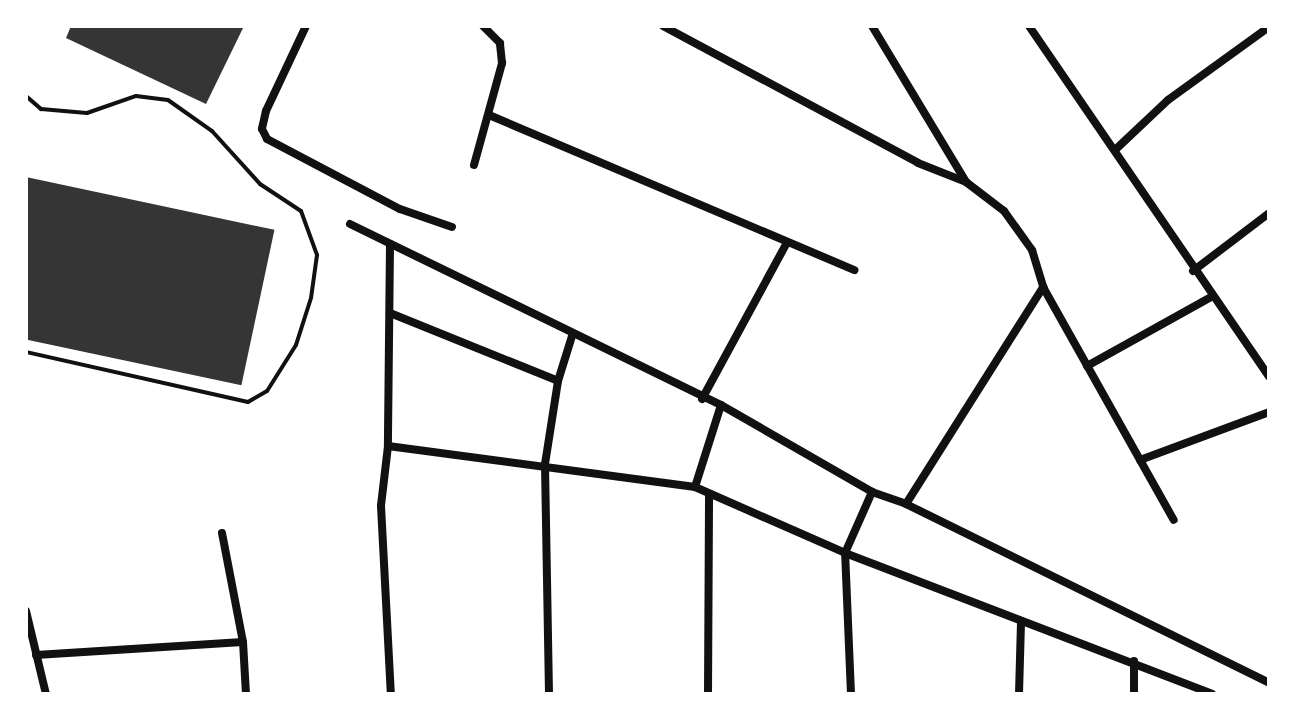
<!DOCTYPE html>
<html>
<head>
<meta charset="utf-8">
<style>
  body { margin:0 }
  #map { position:relative; width:1295px; height:720px; overflow:hidden; background:#fff; font-family:"Source Sans 3",sans-serif }
  div>[style] { position:absolute }
  [style*='--x'] { left:calc(var(--x)*1px); top:calc(var(--y)*1px); width:calc(var(--w)*1px); rotate:calc(var(--a)*1deg) }
  .building>* { inset:0; background:#353535; transform-origin:0 0 }
  .service>* { height:4px; margin:-2px; padding:0 2px; transform-origin:2px; border-radius:2px; background:#111 }
  .minor>* { height:8px; margin:-4px; padding:0 4px; transform-origin:4px; border-radius:4px; background:#111 }
  span { translate:-50% -50%; white-space:nowrap; text-align:center; line-height:1.15; -webkit-text-stroke:6px #fff; paint-order:stroke }
  .frame { position:absolute; inset:0; border:28px solid #fff; pointer-events:none }
</style>
</head>
<body>
<div id="map">
  <div class="building">
    <div style="clip-path:polygon(71px 26px,244px 26px,206px 104px,66px 38px)"></div>
    <div style="left:26px;top:177px;width:254px;height:159px;rotate:12deg"></div>
  </div>
  <div class="service">
    <div style="--x:26;--y:96;--w:20;--a:41"></div>
    <div style="--x:41;--y:109;--w:46;--a:5"></div>
    <div style="--x:87;--y:113;--w:52;--a:-19.1"></div>
    <div style="--x:136;--y:96;--w:32;--a:7"></div>
    <div style="--x:168;--y:100;--w:54;--a:35.2"></div>
    <div style="--x:212;--y:131;--w:72;--a:47.8"></div>
    <div style="--x:260;--y:184;--w:49;--a:33.4"></div>
    <div style="--x:301;--y:211;--w:47;--a:70"></div>
    <div style="--x:317;--y:255;--w:43;--a:97.9"></div>
    <div style="--x:311;--y:298;--w:49;--a:107.7"></div>
    <div style="--x:296;--y:345;--w:54;--a:122.2"></div>
    <div style="--x:267;--y:391;--w:22;--a:150"></div>
    <div style="--x:248;--y:402;--w:228;--a:-167.3"></div>
  </div>
  <div class="minor">
    <div style="--x:306;--y:26;--w:94;--a:115.2"></div>
    <div style="--x:266;--y:111;--w:18;--a:103"></div>
    <div style="--x:262;--y:129;--w:11;--a:63"></div>
    <div style="--x:267;--y:139;--w:150;--a:27.8"></div>
    <div style="--x:400;--y:209;--w:55;--a:19.1"></div>
    <div style="--x:663;--y:26;--w:289;--a:28.2"></div>
    <div style="--x:918;--y:163;--w:52;--a:21.6"></div>
    <div style="--x:966;--y:182;--w:48;--a:37.3"></div>
    <div style="--x:1004;--y:211;--w:48;--a:54.3"></div>
    <div style="--x:1032;--y:250;--w:39;--a:73"></div>
    <div style="--x:1043;--y:287;--w:267;--a:60.7"></div>
    <div style="--x:872;--y:26;--w:182;--a:58.9"></div>
    <div style="--x:1029;--y:26;--w:425;--a:55.6"></div>
    <div style="--x:489;--y:115;--w:397;--a:23"></div>
    <div style="--x:1115;--y:150;--w:73;--a:-43.3"></div>
    <div style="--x:1168;--y:100;--w:125;--a:-35.9"></div>
    <div style="--x:474;--y:165;--w:106;--a:-74.6"></div>
    <div style="--x:502;--y:63;--w:20;--a:-96"></div>
    <div style="--x:500;--y:43;--w:24;--a:-135"></div>
    <div style="--x:350;--y:224;--w:413;--a:26"></div>
    <div style="--x:721;--y:405;--w:174;--a:29.9"></div>
    <div style="--x:872;--y:492;--w:36;--a:19"></div>
    <div style="--x:906;--y:504;--w:405;--a:26.2"></div>
    <div style="--x:390;--y:244;--w:202;--a:90.6"></div>
    <div style="--x:388;--y:446;--w:60;--a:96.7"></div>
    <div style="--x:381;--y:506;--w:188;--a:87"></div>
    <div style="--x:1193;--y:271;--w:96;--a:-37.3"></div>
    <div style="--x:390;--y:313;--w:181;--a:22"></div>
    <div style="--x:1087;--y:366;--w:142;--a:-29.1"></div>
    <div style="--x:702;--y:399;--w:176;--a:-61.5"></div>
    <div style="--x:388;--y:446;--w:310;--a:7.6"></div>
    <div style="--x:695;--y:487;--w:164;--a:23.7"></div>
    <div style="--x:845;--y:553;--w:393;--a:21"></div>
    <div style="--x:1140;--y:460;--w:138;--a:-20.4"></div>
    <div style="--x:695;--y:487;--w:86;--a:-72.4"></div>
    <div style="--x:906;--y:504;--w:257;--a:-57.7"></div>
    <div style="--x:222;--y:533;--w:111;--a:79.1"></div>
    <div style="--x:243;--y:642;--w:52;--a:86.7"></div>
    <div style="--x:26;--y:611;--w:85;--a:76.5"></div>
    <div style="--x:36;--y:655;--w:207;--a:-3.6"></div>
    <div style="--x:1134;--y:661;--w:33;--a:90"></div>
    <div style="--x:549;--y:694;--w:230;--a:-91"></div>
    <div style="--x:545;--y:464;--w:84;--a:-81.1"></div>
    <div style="--x:558;--y:381;--w:47;--a:-72.7"></div>
    <div style="--x:708;--y:694;--w:200;--a:-89.7"></div>
    <div style="--x:851;--y:694;--w:141;--a:-92.4"></div>
    <div style="--x:845;--y:553;--w:67;--a:-66.1"></div>
    <div style="--x:1019;--y:694;--w:73;--a:-88.4"></div>
  </div>
  <div class="frame"></div>
</div>
</body>
</html>
